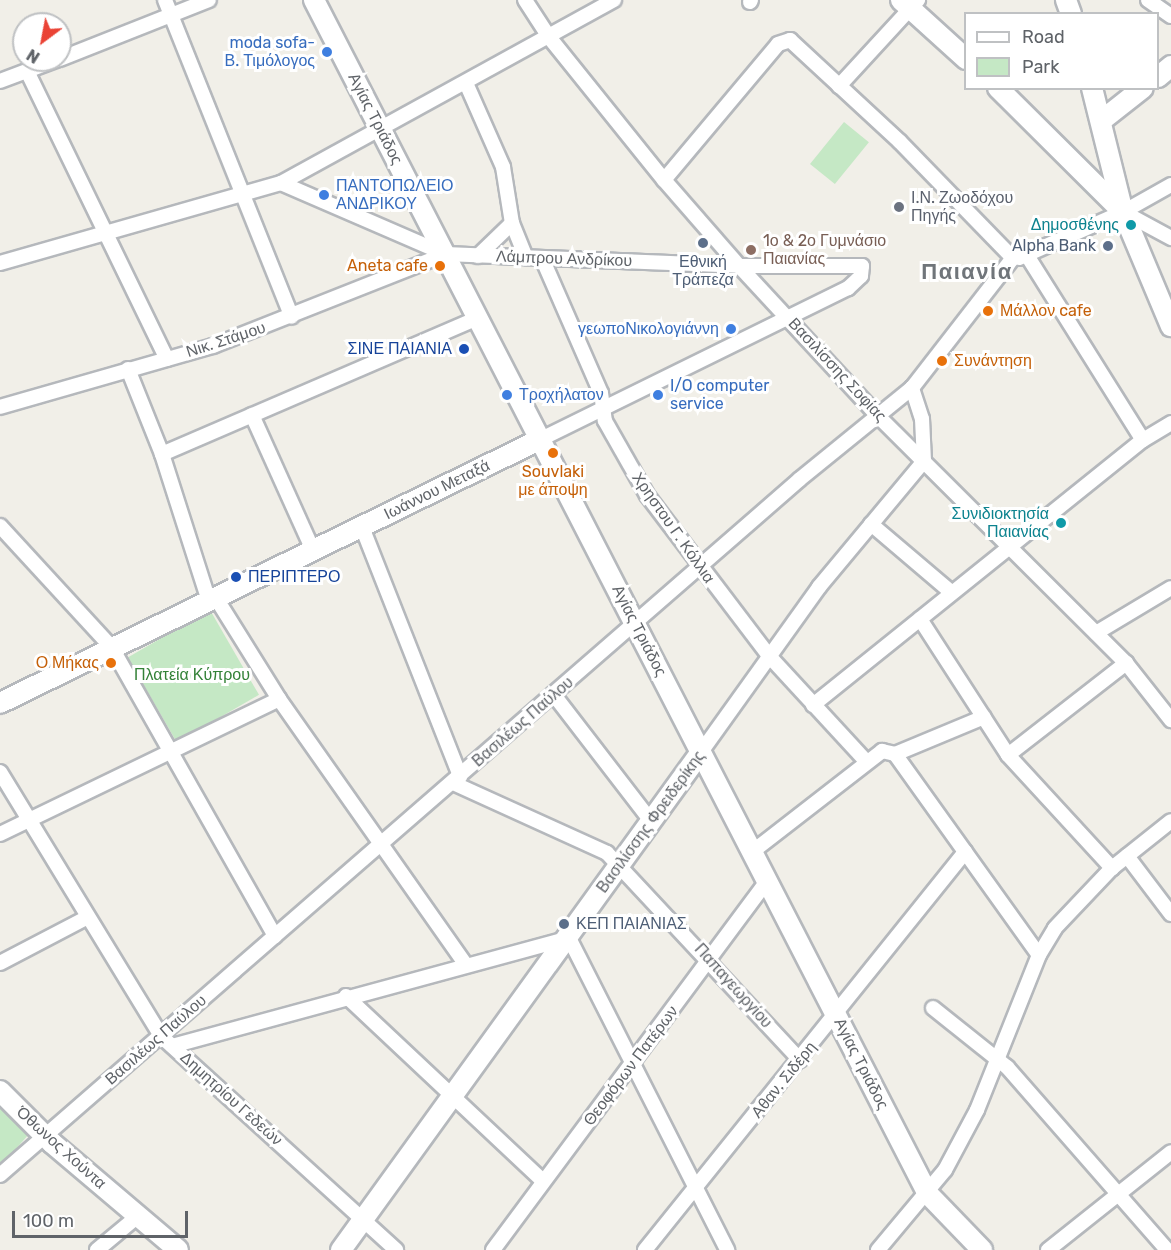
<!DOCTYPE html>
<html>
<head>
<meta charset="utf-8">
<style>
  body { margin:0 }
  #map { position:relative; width:1171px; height:1250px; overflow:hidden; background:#f1efe8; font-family:Rubik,sans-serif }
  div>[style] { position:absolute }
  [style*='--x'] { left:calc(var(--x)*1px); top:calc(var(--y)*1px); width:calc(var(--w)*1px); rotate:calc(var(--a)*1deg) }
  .green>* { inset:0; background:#c5e8c5; transform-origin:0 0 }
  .roads { filter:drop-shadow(2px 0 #b5b8bc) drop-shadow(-2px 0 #b5b8bc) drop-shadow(0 2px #b5b8bc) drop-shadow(0 -2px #b5b8bc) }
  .street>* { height:14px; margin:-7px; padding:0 7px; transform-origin:7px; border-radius:7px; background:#fff }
  .secondary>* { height:20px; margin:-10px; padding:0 10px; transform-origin:10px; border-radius:10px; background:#fff }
  .dots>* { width:16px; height:16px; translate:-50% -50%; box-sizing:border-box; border:3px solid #fff; border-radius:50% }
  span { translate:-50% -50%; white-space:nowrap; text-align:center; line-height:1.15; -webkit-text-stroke:6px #fff; paint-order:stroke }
  .shop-label { font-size:16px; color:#366cbe }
  .right { translate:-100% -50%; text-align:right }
  .left { translate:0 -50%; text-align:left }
  .street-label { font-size:16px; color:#5f6368 }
  .worship-label { font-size:16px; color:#5b616d }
  .culture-label { font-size:16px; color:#0d838f }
  .education-label { font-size:16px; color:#785e54 }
  .service-label { font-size:16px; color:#4e5e75 }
  .food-label { font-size:16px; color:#c56008 }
  .transit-label { font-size:16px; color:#164399 }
  .park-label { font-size:16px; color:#348238 }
  .district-label { font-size:22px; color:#70757a; font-weight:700; letter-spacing:1.5px }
  .legend { position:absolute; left:964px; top:12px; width:195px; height:78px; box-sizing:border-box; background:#fff; border:2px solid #bfc1c3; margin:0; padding:8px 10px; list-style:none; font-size:18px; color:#5f6368 }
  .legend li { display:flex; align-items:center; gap:12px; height:30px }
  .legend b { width:30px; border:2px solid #bfc1c3 }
  .north { position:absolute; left:12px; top:12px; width:60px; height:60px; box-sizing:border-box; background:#fff; border:2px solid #bfc1c3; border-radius:50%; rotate:212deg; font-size:16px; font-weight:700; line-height:24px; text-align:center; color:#5f6368 }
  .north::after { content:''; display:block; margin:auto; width:21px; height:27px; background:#ea4335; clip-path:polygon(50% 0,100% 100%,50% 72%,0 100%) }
  .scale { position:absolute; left:12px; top:1211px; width:176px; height:27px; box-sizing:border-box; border:3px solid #5f6368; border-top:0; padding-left:8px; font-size:18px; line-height:21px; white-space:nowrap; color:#5f6368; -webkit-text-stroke:4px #fff; paint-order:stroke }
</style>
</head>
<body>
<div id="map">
  <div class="green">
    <div style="left:844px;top:122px;width:32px;height:54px;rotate:39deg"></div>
    <div style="left:210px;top:610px;width:98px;height:95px;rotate:60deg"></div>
    <div style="clip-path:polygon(0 1106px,29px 1134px,0 1167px)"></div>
  </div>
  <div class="roads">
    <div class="street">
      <div style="--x:165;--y:0;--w:341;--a:68.2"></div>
      <div style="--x:525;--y:0;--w:44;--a:57"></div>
      <div style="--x:549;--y:37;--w:184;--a:51.2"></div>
      <div style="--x:664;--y:180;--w:114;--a:48.9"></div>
      <div style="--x:739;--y:266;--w:205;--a:47.2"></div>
      <div style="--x:878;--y:416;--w:350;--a:44.9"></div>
      <div style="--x:1126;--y:663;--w:73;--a:51.7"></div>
      <div style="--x:1148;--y:0;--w:28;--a:35"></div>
      <div style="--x:750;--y:2;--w:2;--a:-63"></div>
      <div style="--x:60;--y:59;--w:160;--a:-21.6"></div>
      <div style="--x:27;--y:71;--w:320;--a:64.1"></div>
      <div style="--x:0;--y:81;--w:60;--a:-20.6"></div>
      <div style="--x:466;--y:83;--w:92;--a:66.2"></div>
      <div style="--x:503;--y:167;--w:57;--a:80.9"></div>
      <div style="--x:512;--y:223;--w:37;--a:68"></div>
      <div style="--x:839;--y:86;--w:117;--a:-47.4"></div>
      <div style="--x:664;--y:180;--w:177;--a:-50"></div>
      <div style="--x:778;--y:44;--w:13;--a:-18"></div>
      <div style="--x:790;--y:40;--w:150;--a:42.8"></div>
      <div style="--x:900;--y:142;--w:162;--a:45.8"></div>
      <div style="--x:281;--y:183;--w:179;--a:23.4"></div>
      <div style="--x:445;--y:254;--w:294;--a:2.3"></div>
      <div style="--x:739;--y:266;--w:123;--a:0"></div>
      <div style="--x:862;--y:266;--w:10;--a:96"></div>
      <div style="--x:861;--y:276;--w:18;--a:137"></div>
      <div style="--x:848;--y:288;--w:342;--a:153.8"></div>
      <div style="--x:1123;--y:212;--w:55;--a:28.4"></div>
      <div style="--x:478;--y:256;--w:47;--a:-44.1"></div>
      <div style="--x:1028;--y:257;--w:216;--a:57.9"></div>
      <div style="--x:542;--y:258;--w:147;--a:66.4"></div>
      <div style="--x:601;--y:393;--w:28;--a:82"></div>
      <div style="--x:605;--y:421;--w:85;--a:60.4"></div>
      <div style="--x:647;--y:495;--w:202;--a:52.8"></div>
      <div style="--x:769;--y:656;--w:143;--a:47.3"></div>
      <div style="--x:1019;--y:258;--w:114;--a:-23.9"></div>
      <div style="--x:1123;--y:212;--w:55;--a:-29.4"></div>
      <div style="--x:0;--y:263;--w:292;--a:-15.9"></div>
      <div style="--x:281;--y:183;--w:380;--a:-28.8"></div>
      <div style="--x:128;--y:369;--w:92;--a:68.2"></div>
      <div style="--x:162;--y:454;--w:154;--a:72.3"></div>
      <div style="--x:0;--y:407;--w:222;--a:-16"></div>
      <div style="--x:213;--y:346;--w:250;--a:-21.6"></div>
      <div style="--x:252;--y:415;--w:148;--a:65.7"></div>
      <div style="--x:162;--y:454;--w:344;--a:-23.3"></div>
      <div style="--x:871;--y:524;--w:106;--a:40.4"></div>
      <div style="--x:0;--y:526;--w:166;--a:47.4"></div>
      <div style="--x:112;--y:648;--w:331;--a:60.5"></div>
      <div style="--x:362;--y:527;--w:268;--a:68.5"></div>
      <div style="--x:216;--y:598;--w:119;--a:58"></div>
      <div style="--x:279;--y:699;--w:324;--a:54.9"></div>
      <div style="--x:920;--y:619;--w:162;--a:57.1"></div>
      <div style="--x:1008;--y:755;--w:154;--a:47.4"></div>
      <div style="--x:1096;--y:633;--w:87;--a:-31"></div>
      <div style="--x:554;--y:695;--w:159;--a:52.4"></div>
      <div style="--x:813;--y:705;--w:423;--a:-38.8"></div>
      <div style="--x:1143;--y:440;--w:33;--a:-31"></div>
      <div style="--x:701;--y:752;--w:203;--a:-54.4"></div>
      <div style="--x:819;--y:587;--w:164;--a:-50.2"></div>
      <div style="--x:924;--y:461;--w:42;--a:-92.7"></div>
      <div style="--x:922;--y:419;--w:33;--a:-108"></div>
      <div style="--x:895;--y:754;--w:247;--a:54.4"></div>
      <div style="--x:1008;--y:755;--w:150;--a:-37.9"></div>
      <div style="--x:0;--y:772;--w:309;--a:58.6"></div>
      <div style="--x:161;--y:1036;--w:318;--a:42.3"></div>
      <div style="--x:453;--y:783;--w:169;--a:24.4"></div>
      <div style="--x:607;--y:853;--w:283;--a:47"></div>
      <div style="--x:0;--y:834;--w:310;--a:-25.8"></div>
      <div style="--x:752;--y:852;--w:165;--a:-37.8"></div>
      <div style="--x:882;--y:751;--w:13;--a:13"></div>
      <div style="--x:895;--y:754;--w:96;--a:-22.6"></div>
      <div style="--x:1127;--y:856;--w:73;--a:52.8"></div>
      <div style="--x:0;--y:963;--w:99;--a:-27.6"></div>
      <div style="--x:346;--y:996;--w:270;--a:43.2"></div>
      <div style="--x:933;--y:1008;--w:95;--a:38.6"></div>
      <div style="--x:1007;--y:1067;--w:243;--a:48.8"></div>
      <div style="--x:172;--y:1046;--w:411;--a:-15.2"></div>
      <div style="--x:569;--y:938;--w:350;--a:63.1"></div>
      <div style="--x:0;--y:1175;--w:1060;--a:-41.02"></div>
      <div style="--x:800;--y:479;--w:144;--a:-39.1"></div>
      <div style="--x:912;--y:388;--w:165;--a:-52.2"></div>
      <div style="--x:97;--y:1250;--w:53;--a:-39.7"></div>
      <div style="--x:493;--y:1250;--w:460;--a:-53.4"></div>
      <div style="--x:645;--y:1250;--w:511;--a:-51.2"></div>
      <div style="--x:878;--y:1250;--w:104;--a:-50.1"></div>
      <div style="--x:945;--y:1170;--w:68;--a:-61.9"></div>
      <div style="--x:977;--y:1110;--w:167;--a:-68.2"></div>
      <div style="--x:1039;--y:955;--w:31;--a:-59"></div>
      <div style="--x:1055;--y:928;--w:83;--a:-46.5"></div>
      <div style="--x:1112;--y:868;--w:75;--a:-38.5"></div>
      <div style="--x:1048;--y:1250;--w:157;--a:-38.5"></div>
    </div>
    <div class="secondary">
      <div style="--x:314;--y:0;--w:1343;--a:62.79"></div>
      <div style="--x:928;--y:1194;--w:78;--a:46"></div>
      <div style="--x:901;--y:0;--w:88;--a:42.2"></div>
      <div style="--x:1066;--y:0;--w:15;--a:70"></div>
      <div style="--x:1158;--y:77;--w:17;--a:-40"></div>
      <div style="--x:998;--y:88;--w:175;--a:44.8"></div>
      <div style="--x:1092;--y:88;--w:128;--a:76"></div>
      <div style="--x:1123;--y:212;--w:124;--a:67.2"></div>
      <div style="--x:1101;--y:121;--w:53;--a:-38.2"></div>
      <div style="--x:0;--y:703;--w:602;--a:-26.01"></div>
      <div style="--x:0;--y:1091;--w:74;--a:45"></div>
      <div style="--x:52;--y:1143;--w:165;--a:40.3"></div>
      <div style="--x:341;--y:1250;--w:614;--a:-54.14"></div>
    </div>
  </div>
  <div class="dots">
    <div style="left:327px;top:52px;background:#3f7fe0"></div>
    <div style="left:324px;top:195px;background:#3f7fe0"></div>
    <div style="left:899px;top:207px;background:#6b7280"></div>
    <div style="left:1131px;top:225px;background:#0f9aa8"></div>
    <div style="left:703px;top:243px;background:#5c6f8a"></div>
    <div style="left:1108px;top:246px;background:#5c6f8a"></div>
    <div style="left:751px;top:250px;background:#8d6e63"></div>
    <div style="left:440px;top:266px;background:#e8710a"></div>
    <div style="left:988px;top:311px;background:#e8710a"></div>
    <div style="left:731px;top:329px;background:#3f7fe0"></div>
    <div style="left:464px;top:349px;background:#1a4fb4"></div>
    <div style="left:942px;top:361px;background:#e8710a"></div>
    <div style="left:507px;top:395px;background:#3f7fe0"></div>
    <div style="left:658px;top:395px;background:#3f7fe0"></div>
    <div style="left:553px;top:453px;background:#e8710a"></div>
    <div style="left:1061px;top:523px;background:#0f9aa8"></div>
    <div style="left:236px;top:577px;background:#1a4fb4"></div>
    <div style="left:111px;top:663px;background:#e8710a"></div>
    <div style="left:564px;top:924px;background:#5c6f8a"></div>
  </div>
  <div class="shop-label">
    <span class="right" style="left:315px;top:52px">moda sofa-<br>Β. Τιμόλογος</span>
    <span class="left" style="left:336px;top:195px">ΠΑΝΤΟΠΩΛΕΙΟ<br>ΑΝΔΡΙΚΟΥ</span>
    <span class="right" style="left:719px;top:329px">γεωποΝικολογιάννη</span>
    <span class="left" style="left:670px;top:395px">I/O computer<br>service</span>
    <span class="left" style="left:519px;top:395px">Τροχήλατον</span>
  </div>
  <div class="street-label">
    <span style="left:375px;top:119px;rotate:63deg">Αγίας Τριάδος</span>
    <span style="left:564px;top:259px;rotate:2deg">Λάμπρου Ανδρίκου</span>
    <span style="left:226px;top:340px;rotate:-18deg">Νικ. Στάμου</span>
    <span style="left:837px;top:370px;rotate:47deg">Βασιλίσσης Σοφίας</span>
    <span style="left:437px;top:490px;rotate:-26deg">Ιωάννου Μεταξά</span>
    <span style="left:673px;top:528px;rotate:55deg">Χρηστου Γ. Κόλλια</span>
    <span style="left:639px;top:631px;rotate:63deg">Αγίας Τριάδος</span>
    <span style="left:523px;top:722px;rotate:-41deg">Βασιλέως Παύλου</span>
    <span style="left:651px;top:822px;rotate:-54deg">Βασιλίσσης Φρειδερίκης</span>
    <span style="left:733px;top:986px;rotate:48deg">Παπαγεωργίου</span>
    <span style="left:156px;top:1040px;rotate:-41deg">Βασιλέως Παύλου</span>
    <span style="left:861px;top:1064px;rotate:63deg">Αγίας Τριάδος</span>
    <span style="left:631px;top:1066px;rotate:-53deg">Θεοφόρων Πατέρων</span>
    <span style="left:784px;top:1080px;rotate:-51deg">Αθαν. Σιδέρη</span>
    <span style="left:231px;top:1099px;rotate:42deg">Δημητρίου Γεδεών</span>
    <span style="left:61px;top:1148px;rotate:42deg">Όθωνος Χούντα</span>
  </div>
  <div class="worship-label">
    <span class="left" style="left:911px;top:207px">Ι.Ν. Ζωοδόχου<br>Πηγής</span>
  </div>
  <div class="culture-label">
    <span class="right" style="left:1119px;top:225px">Δημοσθένης</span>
    <span class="right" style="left:1049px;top:523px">Συνιδιοκτησία<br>Παιανίας</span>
  </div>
  <div class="education-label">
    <span class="left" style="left:763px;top:250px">1ο &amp; 2ο Γυμνάσιο<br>Παιανίας</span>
  </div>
  <div class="service-label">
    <span class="right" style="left:1096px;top:246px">Alpha Bank</span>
    <span style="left:703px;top:271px">Εθνική<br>Τράπεζα</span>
    <span class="left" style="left:576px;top:924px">ΚΕΠ ΠΑΙΑΝΙΑΣ</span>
  </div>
  <div class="food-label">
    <span class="right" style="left:428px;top:266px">Aneta cafe</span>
    <span class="left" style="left:1000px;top:311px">Μάλλον cafe</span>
    <span class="left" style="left:954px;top:361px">Συνάντηση</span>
    <span style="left:553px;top:481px">Souvlaki<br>με άποψη</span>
    <span class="right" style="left:99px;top:663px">Ο Μήκας</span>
  </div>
  <div class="transit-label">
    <span class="right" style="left:452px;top:349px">ΣΙΝΕ ΠΑΙΑΝΙΑ</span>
    <span class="left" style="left:248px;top:577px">ΠΕΡΙΠΤΕΡΟ</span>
  </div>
  <div class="park-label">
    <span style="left:192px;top:675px">Πλατεία Κύπρου</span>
  </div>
  <div class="district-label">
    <span style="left:967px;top:272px">Παιανία</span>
  </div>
  <ul class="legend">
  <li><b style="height:8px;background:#fff"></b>Road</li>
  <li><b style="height:16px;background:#c5e8c5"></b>Park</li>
  </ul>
  <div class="north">N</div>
  <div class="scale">100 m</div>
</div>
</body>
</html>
